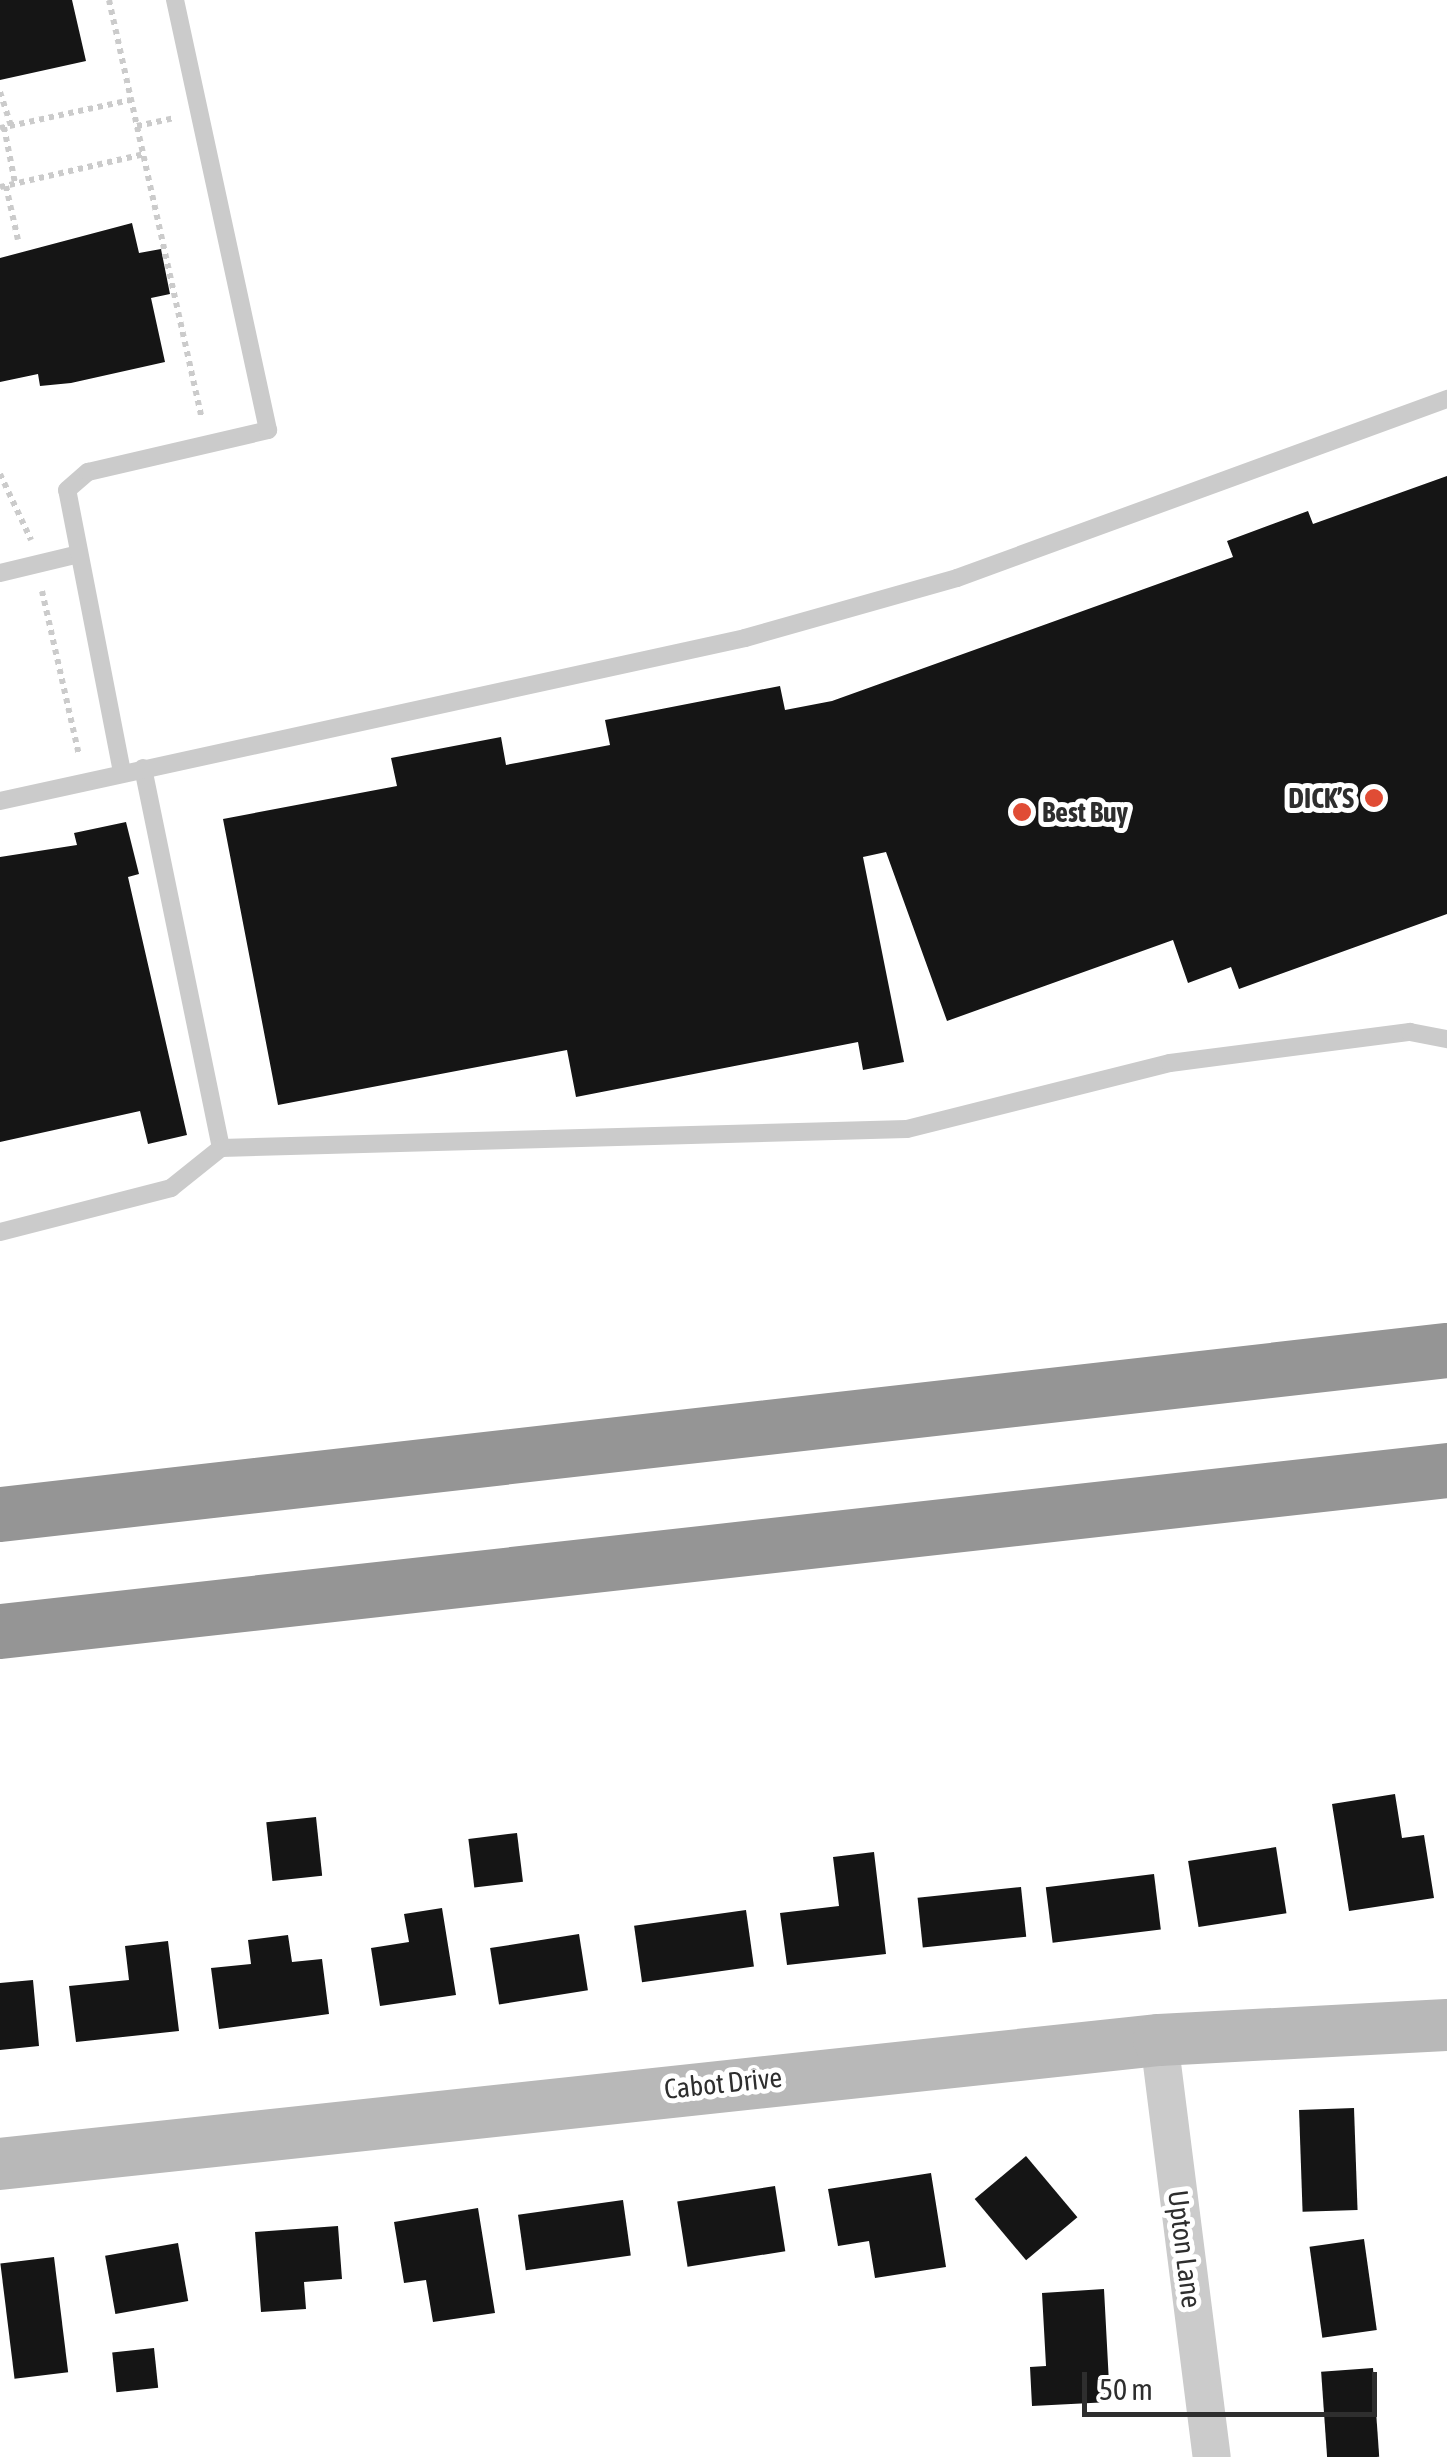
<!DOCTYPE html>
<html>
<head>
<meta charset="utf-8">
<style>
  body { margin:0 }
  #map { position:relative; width:1447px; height:2457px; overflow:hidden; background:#fff; font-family:"Asap Condensed",sans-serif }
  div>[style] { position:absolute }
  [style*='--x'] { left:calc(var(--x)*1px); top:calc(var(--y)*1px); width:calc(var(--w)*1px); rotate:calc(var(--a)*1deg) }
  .building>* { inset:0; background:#151515; transform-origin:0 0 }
  .path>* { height:6px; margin-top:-3px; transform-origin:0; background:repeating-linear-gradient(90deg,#cbcbcb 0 5px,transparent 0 10px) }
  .lane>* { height:18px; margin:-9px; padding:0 9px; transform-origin:9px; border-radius:9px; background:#cbcbcb }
  .street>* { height:38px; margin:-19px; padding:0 19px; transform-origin:19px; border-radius:19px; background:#cbcbcb }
  .secondary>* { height:52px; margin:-26px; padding:0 26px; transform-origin:26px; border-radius:26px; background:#b8b8b8 }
  .highway>* { height:55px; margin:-27.5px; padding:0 27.5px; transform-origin:27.5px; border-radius:27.5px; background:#959595 }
  .dots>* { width:28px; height:28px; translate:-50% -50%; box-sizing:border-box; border:5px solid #fff; border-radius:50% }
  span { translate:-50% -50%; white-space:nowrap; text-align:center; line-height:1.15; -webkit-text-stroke:10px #fff; paint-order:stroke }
  .poi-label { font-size:28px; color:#2e2e2e; font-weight:700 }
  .right { translate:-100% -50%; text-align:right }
  .left { translate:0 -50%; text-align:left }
  .street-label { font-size:28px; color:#2e2e2e }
  .scale { position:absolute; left:1082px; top:2372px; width:295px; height:45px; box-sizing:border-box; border:5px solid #2e2e2e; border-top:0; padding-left:12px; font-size:30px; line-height:35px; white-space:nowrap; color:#2e2e2e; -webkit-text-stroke:8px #fff; paint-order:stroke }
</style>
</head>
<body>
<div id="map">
  <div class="building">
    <div style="clip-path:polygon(0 0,72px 0,86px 61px,0 80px)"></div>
    <div style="clip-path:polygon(132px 223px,139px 253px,161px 249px,170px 294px,151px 298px,165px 362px,71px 383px,40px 386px,38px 374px,0 382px,0 258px)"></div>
    <div style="clip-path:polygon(1447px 476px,1447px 914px,1239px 989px,1231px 967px,1188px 983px,1173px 940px,947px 1021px,886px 852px,863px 857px,904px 1062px,863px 1070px,858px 1042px,576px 1097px,567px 1050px,278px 1105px,223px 819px,397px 786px,391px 758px,501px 737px,506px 765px,610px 745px,605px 720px,780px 686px,785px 710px,832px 701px,1233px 557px,1227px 541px,1308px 511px,1313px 524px)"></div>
    <div style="clip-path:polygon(126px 822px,139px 874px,128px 877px,187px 1135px,148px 1144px,140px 1111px,0 1142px,0 857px,77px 845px,74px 833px)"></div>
    <div style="clip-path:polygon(1395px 1794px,1402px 1838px,1424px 1835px,1434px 1898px,1349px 1911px,1332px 1804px)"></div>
    <div style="left:316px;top:1817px;width:59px;height:50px;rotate:84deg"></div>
    <div style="left:517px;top:1833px;width:49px;height:49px;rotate:83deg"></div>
    <div style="left:1276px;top:1847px;width:67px;height:89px;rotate:81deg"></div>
    <div style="clip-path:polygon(874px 1852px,886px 1954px,787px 1965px,780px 1913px,839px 1906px,833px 1857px)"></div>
    <div style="left:1154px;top:1874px;width:56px;height:109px;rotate:83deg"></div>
    <div style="left:1021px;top:1887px;width:50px;height:104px;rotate:84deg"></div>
    <div style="clip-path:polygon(442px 1908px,456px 1995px,380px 2006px,371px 1948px,409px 1942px,404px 1914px)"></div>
    <div style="left:746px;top:1910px;width:57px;height:113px;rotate:82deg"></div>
    <div style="left:579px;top:1934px;width:57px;height:90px;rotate:81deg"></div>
    <div style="clip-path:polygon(288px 1935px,292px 1962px,322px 1959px,329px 2014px,219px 2029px,211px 1968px,251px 1964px,248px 1940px)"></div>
    <div style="clip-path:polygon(168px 1941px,179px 2031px,76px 2042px,69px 1986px,129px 1980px,125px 1946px)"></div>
    <div style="clip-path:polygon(33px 1980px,39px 2046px,0 2050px,0 1983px)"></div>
    <div style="left:1354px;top:2108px;width:102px;height:55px;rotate:88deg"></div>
    <div style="left:1026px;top:2156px;width:80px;height:67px;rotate:50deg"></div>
    <div style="clip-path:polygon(931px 2173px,946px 2267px,875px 2278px,869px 2241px,838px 2246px,828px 2189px)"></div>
    <div style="left:775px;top:2186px;width:66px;height:99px;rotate:81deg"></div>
    <div style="left:623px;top:2200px;width:56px;height:106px;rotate:82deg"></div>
    <div style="clip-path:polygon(478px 2208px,495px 2313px,433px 2322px,426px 2280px,404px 2283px,394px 2222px)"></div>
    <div style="clip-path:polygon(338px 2226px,342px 2279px,304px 2282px,306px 2309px,261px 2312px,255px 2232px)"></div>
    <div style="left:1364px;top:2239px;width:92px;height:55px;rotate:82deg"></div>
    <div style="left:178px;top:2243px;width:59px;height:74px;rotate:80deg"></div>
    <div style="left:54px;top:2257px;width:116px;height:54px;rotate:83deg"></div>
    <div style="clip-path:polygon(1104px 2289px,1110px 2402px,1032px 2406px,1030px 2367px,1046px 2366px,1042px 2293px)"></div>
    <div style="left:154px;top:2348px;width:40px;height:42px;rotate:84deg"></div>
    <div style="left:1373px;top:2368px;width:89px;height:52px;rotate:86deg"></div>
  </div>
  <div class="path">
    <div style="--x:109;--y:0;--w:428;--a:77.5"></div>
    <div style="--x:0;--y:92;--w:36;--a:72"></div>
    <div style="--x:137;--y:126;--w:39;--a:-12"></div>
    <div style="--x:4;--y:127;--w:57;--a:78.9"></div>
    <div style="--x:0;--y:128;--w:134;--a:-12.1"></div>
    <div style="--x:6;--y:186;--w:55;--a:77.5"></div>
    <div style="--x:0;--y:187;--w:148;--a:-12.9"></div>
    <div style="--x:0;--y:474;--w:73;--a:64.8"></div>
    <div style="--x:42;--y:591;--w:168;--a:77.3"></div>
  </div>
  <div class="lane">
    <div style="--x:0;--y:573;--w:77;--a:-13.5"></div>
    <div style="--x:143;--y:768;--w:388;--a:78.4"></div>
    <div style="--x:221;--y:1148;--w:686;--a:-1.59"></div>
    <div style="--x:907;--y:1129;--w:271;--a:-14.1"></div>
    <div style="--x:1170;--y:1063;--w:242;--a:-7.4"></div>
    <div style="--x:1410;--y:1032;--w:38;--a:11"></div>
    <div style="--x:122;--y:772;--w:287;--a:-101"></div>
    <div style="--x:67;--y:490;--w:28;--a:-41"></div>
    <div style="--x:88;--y:472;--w:185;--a:-13.1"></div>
    <div style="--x:268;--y:430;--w:440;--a:-102.2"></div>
    <div style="--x:0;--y:801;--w:763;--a:-12.34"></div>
    <div style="--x:745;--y:638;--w:220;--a:-15.8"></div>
    <div style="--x:957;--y:578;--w:522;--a:-20.07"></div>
    <div style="--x:0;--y:1232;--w:177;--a:-14.4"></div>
    <div style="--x:171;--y:1188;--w:64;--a:-38.7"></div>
  </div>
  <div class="street">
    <div style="--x:1159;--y:2040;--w:420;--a:82.8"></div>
  </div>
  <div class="secondary">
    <div style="--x:0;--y:2164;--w:1166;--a:-6.11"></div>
    <div style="--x:1159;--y:2040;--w:288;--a:-3"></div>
  </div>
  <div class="highway">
    <div style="--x:0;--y:1514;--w:1456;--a:-6.47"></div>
    <div style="--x:0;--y:1631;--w:1456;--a:-6.35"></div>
  </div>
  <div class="dots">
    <div style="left:1374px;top:798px;background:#e04c35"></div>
    <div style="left:1022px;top:812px;background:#e04c35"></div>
  </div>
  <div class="poi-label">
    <span class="right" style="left:1354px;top:798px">DICK’S</span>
    <span class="left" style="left:1042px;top:812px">Best Buy</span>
  </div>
  <div class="street-label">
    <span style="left:723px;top:2083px;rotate:-6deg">Cabot Drive</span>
    <span style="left:1185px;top:2249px;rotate:83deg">Upton Lane</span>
  </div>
  <div class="scale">50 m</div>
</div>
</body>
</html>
